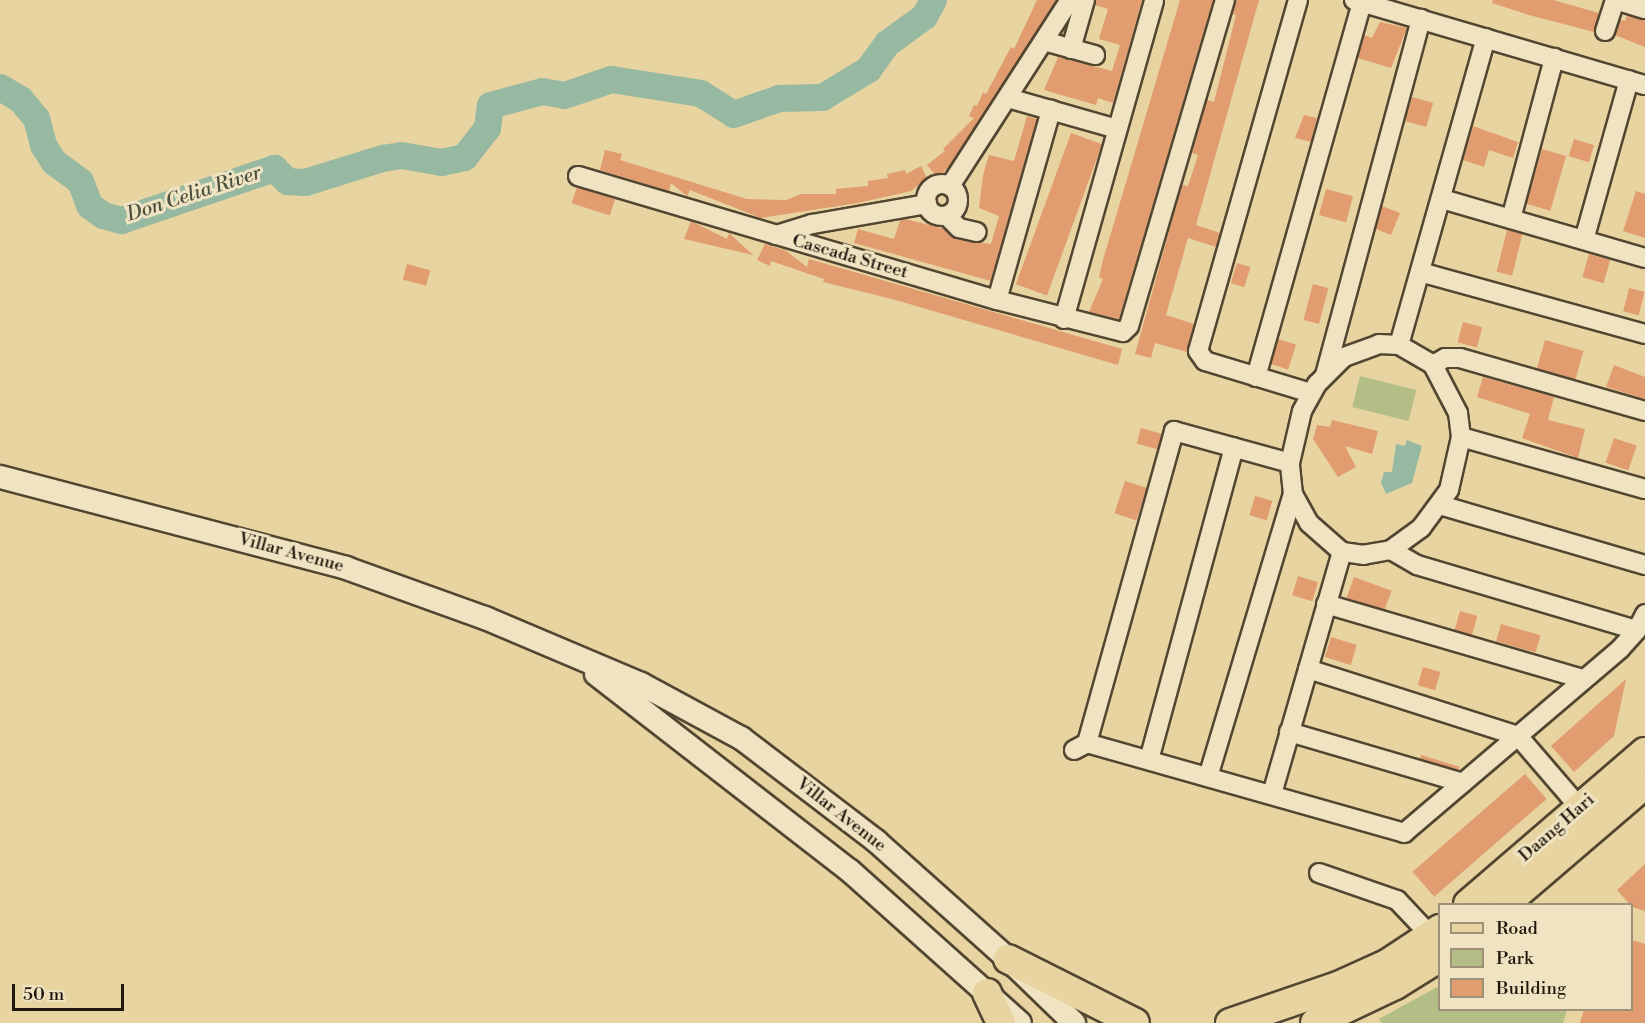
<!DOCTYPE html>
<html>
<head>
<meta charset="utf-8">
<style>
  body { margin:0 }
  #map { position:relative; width:1645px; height:1023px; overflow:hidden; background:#e7d4a1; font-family:"Libre Bodoni",serif }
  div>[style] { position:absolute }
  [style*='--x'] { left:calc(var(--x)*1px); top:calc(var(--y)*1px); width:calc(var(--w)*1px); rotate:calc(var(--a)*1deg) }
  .green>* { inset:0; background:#b3bd86; transform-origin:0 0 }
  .water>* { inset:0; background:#97b9a1 }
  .river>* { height:27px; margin:-13.5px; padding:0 13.5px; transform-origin:13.5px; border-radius:13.5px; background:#97b9a1 }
  .building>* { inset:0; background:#e19c6f; transform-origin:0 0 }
  .roads { filter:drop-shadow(2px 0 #524631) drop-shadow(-2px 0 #524631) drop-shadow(0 2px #524631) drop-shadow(0 -2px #524631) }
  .minor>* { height:18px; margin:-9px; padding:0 9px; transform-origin:9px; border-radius:9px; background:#efe3c2 }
  .minor>.ring { margin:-9px; padding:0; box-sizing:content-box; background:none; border:18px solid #efe3c2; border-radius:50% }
  .tertiary>* { height:22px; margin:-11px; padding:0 11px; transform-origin:11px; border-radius:11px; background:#efe3c2 }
  .primary>* { height:28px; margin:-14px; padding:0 14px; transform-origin:14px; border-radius:14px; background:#e7d4a1 }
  span { translate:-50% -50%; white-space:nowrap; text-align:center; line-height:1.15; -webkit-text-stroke:6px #efe3c2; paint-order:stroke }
  .street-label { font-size:18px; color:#21160c }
  .water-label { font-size:20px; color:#4a4f40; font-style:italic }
  .legend { position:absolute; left:1438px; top:903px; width:195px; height:108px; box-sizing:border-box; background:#efe3c2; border:2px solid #9d9179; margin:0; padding:8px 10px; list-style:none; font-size:18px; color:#21160c }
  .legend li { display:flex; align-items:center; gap:12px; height:30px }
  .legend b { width:30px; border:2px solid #9d9179 }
  .scale { position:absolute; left:12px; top:984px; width:112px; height:27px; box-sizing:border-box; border:3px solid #21160c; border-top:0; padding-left:8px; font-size:18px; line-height:21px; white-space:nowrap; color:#21160c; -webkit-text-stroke:4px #efe3c2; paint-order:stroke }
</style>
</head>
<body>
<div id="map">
  <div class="green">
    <div style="left:1360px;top:376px;width:58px;height:32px;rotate:14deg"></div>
    <div style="clip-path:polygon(1439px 986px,1440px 1010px,1567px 1010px,1563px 1023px,1382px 1023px,1379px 1019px)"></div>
  </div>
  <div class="water">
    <div style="clip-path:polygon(1407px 440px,1422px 446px,1412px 483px,1386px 494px,1381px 483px,1384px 472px,1392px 472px,1396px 444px,1405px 446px)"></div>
  </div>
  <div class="river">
    <div style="--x:0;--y:87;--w:23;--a:31"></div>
    <div style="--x:20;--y:99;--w:25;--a:50"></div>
    <div style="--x:36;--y:118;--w:28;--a:75"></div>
    <div style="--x:43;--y:145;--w:20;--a:57"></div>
    <div style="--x:54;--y:162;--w:32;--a:36"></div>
    <div style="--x:80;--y:181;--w:26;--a:69"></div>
    <div style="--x:89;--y:205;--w:17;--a:36"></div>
    <div style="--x:103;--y:215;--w:19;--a:16"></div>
    <div style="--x:121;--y:220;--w:162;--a:-18.8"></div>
    <div style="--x:274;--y:168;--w:18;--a:45"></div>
    <div style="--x:287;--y:181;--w:18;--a:3"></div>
    <div style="--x:305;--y:182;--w:81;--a:-17.3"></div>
    <div style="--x:382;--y:158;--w:19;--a:-9"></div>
    <div style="--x:401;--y:155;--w:41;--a:9.9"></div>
    <div style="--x:441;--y:162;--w:24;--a:-12"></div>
    <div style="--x:464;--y:157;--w:37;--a:-52"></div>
    <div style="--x:487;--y:128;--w:23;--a:-83"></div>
    <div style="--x:490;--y:105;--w:54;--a:-15.1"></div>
    <div style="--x:542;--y:91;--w:22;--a:10"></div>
    <div style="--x:564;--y:95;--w:50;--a:-18.8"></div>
    <div style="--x:611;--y:79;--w:90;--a:8.9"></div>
    <div style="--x:700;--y:93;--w:39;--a:32"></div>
    <div style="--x:733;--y:114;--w:49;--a:-19.2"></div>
    <div style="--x:779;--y:98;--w:43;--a:-1.3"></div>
    <div style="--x:822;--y:97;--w:54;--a:-31.3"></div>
    <div style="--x:868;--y:69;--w:32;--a:-54"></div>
    <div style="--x:887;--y:43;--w:46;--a:-36.1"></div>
    <div style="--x:924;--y:16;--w:18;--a:-61"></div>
  </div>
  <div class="building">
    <div style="clip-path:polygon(1037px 0,1057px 0,951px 164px,938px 178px,927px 165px,945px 151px,943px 149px,974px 118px,969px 116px,974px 105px,977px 106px,983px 92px,986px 94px,1011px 47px,1014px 49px)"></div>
    <div style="clip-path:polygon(1096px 0,1142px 0,1113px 103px,1098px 98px,1096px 105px,1044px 90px,1058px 57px,1112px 71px,1120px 45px,1099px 39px,1108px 9px,1095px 5px)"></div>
    <div style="clip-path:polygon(1180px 0,1213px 0,1119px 319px,1089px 312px,1103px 279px,1099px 277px,1103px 260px)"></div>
    <div style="clip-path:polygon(1236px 0,1259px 0,1196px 225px,1220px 233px,1216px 247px,1188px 238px,1166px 315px,1194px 324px,1187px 352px,1155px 343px,1151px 358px,1135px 354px,1182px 185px,1188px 186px,1198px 155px,1192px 153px,1207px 100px,1214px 102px,1236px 15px,1233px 14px)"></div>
    <div style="clip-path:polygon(1493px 0,1553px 0,1599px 13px,1594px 32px,1529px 15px,1492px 3px)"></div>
    <div style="clip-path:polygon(1627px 15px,1645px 20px,1645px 47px,1615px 35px,1620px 20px,1625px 21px)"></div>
    <div style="clip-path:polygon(1380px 22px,1407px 28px,1391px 68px,1358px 58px,1364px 35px,1372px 38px)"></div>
    <div style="left:1412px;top:97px;width:22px;height:25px;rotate:16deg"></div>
    <div style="clip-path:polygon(1304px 115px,1317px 118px,1311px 142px,1295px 138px)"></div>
    <div style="clip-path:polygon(1027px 116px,1037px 119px,991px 281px,854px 243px,858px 229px,894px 239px,900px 220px,905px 219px,945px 229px,957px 239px,991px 244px,999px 216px,979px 208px,983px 175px,989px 155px,1014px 161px)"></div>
    <div style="clip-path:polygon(1473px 126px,1518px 142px,1513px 158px,1489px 150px,1484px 167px,1463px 160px)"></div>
    <div style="left:1071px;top:133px;width:33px;height:161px;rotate:20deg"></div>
    <div style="left:1574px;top:139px;width:21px;height:18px;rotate:17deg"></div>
    <div style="left:1542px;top:149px;width:25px;height:57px;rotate:16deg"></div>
    <div style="clip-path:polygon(605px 150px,622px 154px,620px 160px,747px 199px,786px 200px,801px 194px,836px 194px,836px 189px,868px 186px,868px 181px,888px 178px,887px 174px,905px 170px,906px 174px,921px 166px,927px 178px,911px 191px,858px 203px,761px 218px,690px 190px,687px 196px,671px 183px,669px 191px,600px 170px)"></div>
    <div style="left:577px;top:187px;width:40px;height:17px;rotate:18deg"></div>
    <div style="left:1326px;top:189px;width:28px;height:27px;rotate:15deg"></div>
    <div style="clip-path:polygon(1636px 191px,1645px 194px,1645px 238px,1623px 231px)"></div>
    <div style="clip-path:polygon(1382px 206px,1400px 213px,1391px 235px,1376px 229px)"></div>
    <div style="clip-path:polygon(691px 221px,727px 239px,729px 233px,753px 255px,684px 239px)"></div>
    <div style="left:1507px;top:230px;width:16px;height:43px;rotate:14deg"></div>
    <div style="clip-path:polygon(765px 244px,785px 250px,807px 267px,809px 259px,1122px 349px,1118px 365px,892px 299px,823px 282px,824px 279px,771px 261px,770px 266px,757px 260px)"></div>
    <div style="left:1589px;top:254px;width:22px;height:24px;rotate:16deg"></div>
    <div style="left:1237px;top:263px;width:14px;height:21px;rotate:17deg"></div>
    <div style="left:407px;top:264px;width:24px;height:16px;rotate:15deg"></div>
    <div style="left:1313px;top:284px;width:16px;height:37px;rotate:15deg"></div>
    <div style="left:1629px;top:288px;width:16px;height:24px;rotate:14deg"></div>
    <div style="left:1463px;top:322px;width:20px;height:21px;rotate:15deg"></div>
    <div style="left:1278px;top:339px;width:19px;height:26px;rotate:18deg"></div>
    <div style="left:1545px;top:340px;width:40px;height:30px;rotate:16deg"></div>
    <div style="clip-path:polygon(1614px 365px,1645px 377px,1645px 399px,1606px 387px)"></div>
    <div style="clip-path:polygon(1483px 377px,1554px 397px,1548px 420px,1585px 429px,1578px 458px,1522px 438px,1530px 414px,1477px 397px)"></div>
    <div style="clip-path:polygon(1332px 420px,1378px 431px,1372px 454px,1345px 446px,1356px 467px,1338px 477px,1313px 439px,1317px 425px,1330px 427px)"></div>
    <div style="left:1141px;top:428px;width:22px;height:16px;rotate:16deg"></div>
    <div style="left:1614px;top:438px;width:24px;height:26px;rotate:19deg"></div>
    <div style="left:1125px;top:481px;width:23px;height:34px;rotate:18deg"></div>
    <div style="left:1255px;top:496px;width:18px;height:20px;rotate:16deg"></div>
    <div style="left:1298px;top:576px;width:21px;height:20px;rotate:17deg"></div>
    <div style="left:1354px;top:577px;width:40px;height:22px;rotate:20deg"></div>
    <div style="left:1460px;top:611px;width:18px;height:20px;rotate:16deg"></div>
    <div style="left:1501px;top:624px;width:41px;height:18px;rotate:16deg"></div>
    <div style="left:1331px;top:637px;width:27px;height:21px;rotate:17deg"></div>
    <div style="left:1423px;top:667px;width:18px;height:19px;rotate:16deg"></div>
    <div style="clip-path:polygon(1626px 679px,1614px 736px,1574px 772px,1551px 746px)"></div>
    <div style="clip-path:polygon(1421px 755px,1460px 767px,1458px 770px,1420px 759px)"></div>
    <div style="left:1525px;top:774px;width:33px;height:149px;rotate:49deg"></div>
    <div style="clip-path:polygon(1645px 864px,1645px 911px,1632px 907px,1617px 890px)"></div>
    <div style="clip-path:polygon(1632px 940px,1645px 944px,1645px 1023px,1580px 1023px,1584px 1010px,1632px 1010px)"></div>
  </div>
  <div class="roads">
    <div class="minor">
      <div style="--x:1298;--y:0;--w:365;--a:105.9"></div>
      <div style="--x:1198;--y:351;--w:12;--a:55"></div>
      <div style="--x:1205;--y:361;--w:111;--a:16.8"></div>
      <div style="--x:1354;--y:0;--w:303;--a:16.3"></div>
      <div style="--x:1615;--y:0;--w:31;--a:17"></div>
      <div style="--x:1605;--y:31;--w:33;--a:-72"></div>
      <div style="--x:1044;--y:41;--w:53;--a:15.4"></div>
      <div style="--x:1071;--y:49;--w:51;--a:-74.1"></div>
      <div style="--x:1008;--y:98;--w:113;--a:15.9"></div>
      <div style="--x:578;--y:176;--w:437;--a:16.5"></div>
      <div style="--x:997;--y:300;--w:130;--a:14.3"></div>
      <div style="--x:1123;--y:332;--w:8;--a:-45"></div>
      <div style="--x:1129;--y:326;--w:340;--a:-73.6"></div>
      <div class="ring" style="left:926px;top:184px;width:14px;height:14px"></div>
      <div style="--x:950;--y:186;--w:221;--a:-57.2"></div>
      <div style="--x:1442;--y:199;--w:211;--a:16.2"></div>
      <div style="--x:947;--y:216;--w:17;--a:45"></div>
      <div style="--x:959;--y:228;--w:18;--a:13"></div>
      <div style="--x:1511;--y:219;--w:167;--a:-75"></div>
      <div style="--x:776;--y:235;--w:38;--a:-17"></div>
      <div style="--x:812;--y:224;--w:117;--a:-9.9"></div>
      <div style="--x:1584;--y:240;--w:166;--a:-74.3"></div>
      <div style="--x:1420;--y:272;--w:233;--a:15.4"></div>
      <div style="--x:997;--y:300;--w:198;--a:-74.1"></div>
      <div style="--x:1064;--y:319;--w:331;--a:-74.2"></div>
      <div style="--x:1379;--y:344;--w:20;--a:3"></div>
      <div style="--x:1399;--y:345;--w:39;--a:30"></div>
      <div style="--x:1433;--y:365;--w:54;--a:62.5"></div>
      <div style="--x:1458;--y:413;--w:24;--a:83"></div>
      <div style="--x:1461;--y:437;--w:54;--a:102.8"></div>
      <div style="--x:1449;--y:490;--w:47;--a:126.4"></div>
      <div style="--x:1421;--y:528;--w:37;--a:144"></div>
      <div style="--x:1391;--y:550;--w:27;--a:170"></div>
      <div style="--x:1364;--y:555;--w:22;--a:-172"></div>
      <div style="--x:1342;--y:552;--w:44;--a:-138.7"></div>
      <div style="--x:1309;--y:523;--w:33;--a:-119"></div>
      <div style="--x:1293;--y:494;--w:31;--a:-96"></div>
      <div style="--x:1290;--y:463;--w:53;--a:-77"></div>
      <div style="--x:1302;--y:411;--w:31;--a:-61"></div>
      <div style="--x:1317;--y:384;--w:38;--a:-45"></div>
      <div style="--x:1344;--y:357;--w:37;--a:-20"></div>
      <div style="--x:1399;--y:345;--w:319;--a:-74.2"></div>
      <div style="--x:1433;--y:365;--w:14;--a:-30"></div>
      <div style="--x:1445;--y:358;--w:15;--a:0"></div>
      <div style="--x:1460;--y:358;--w:192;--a:16"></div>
      <div style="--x:1325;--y:375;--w:369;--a:-74.9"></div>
      <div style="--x:1256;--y:377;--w:390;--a:-74.2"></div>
      <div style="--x:1461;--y:437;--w:191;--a:15.8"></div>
      <div style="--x:1440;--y:505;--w:214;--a:16.3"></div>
      <div style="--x:1391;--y:550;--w:30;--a:30"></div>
      <div style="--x:1417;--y:565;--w:229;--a:16.5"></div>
      <div style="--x:1326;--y:604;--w:268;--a:16.3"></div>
      <div style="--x:1308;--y:669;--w:220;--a:17.7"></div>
      <div style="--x:1518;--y:736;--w:104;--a:49.3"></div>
      <div style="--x:1289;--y:732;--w:181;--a:16.3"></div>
      <div style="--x:1087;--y:743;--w:324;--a:-74.4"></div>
      <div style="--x:1174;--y:431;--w:120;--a:15.4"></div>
      <div style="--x:1074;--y:750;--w:15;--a:-28"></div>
      <div style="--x:1087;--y:743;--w:330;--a:15.8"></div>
      <div style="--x:1404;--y:833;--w:284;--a:-40.4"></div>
      <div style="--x:1620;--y:649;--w:25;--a:-48"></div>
      <div style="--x:1637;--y:630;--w:18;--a:-63"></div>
      <div style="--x:1149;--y:760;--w:324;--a:-74.8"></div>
      <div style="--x:1208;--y:777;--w:295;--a:-73.3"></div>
      <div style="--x:1272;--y:794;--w:252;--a:-73.9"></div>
      <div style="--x:1319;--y:873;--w:83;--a:19.1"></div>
      <div style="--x:1397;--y:900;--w:50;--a:46.6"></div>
    </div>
    <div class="tertiary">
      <div style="--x:0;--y:477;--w:358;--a:14.7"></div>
      <div style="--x:346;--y:568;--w:148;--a:19.8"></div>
      <div style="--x:485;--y:618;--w:169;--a:22.9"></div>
      <div style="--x:641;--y:684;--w:114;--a:28.4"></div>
      <div style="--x:741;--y:738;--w:170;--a:37.3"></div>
      <div style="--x:876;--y:841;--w:177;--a:41.8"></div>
      <div style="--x:1008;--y:959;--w:92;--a:44.1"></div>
      <div style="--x:596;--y:674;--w:320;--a:37.8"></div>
      <div style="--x:849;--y:870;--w:229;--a:41.8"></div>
    </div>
    <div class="primary">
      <div style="--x:1468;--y:904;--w:233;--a:-40.7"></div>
      <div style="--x:1505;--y:904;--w:184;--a:-40.6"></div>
      <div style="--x:1008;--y:959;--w:142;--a:26.7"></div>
      <div style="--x:987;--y:993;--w:33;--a:65"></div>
      <div style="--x:1230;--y:1023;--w:114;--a:-18.9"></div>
      <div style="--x:1338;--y:986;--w:54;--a:-24.2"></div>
      <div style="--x:1387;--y:964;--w:64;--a:-33.4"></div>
      <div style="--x:1315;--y:1023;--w:89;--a:-25.4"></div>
      <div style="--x:1395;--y:985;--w:53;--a:-31.9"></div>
    </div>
  </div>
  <div class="street-label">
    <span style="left:850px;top:257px;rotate:16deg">Cascada Street</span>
    <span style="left:291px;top:553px;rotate:15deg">Villar Avenue</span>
    <span style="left:841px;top:815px;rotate:38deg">Villar Avenue</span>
    <span style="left:1557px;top:828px;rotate:-41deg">Daang Hari</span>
  </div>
  <div class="water-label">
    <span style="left:194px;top:194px;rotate:-18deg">Don Celia River</span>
  </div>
  <ul class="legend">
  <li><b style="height:8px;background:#e7d4a1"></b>Road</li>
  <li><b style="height:16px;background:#b3bd86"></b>Park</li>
  <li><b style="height:16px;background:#e19c6f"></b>Building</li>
  </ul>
  <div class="scale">50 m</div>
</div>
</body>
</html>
